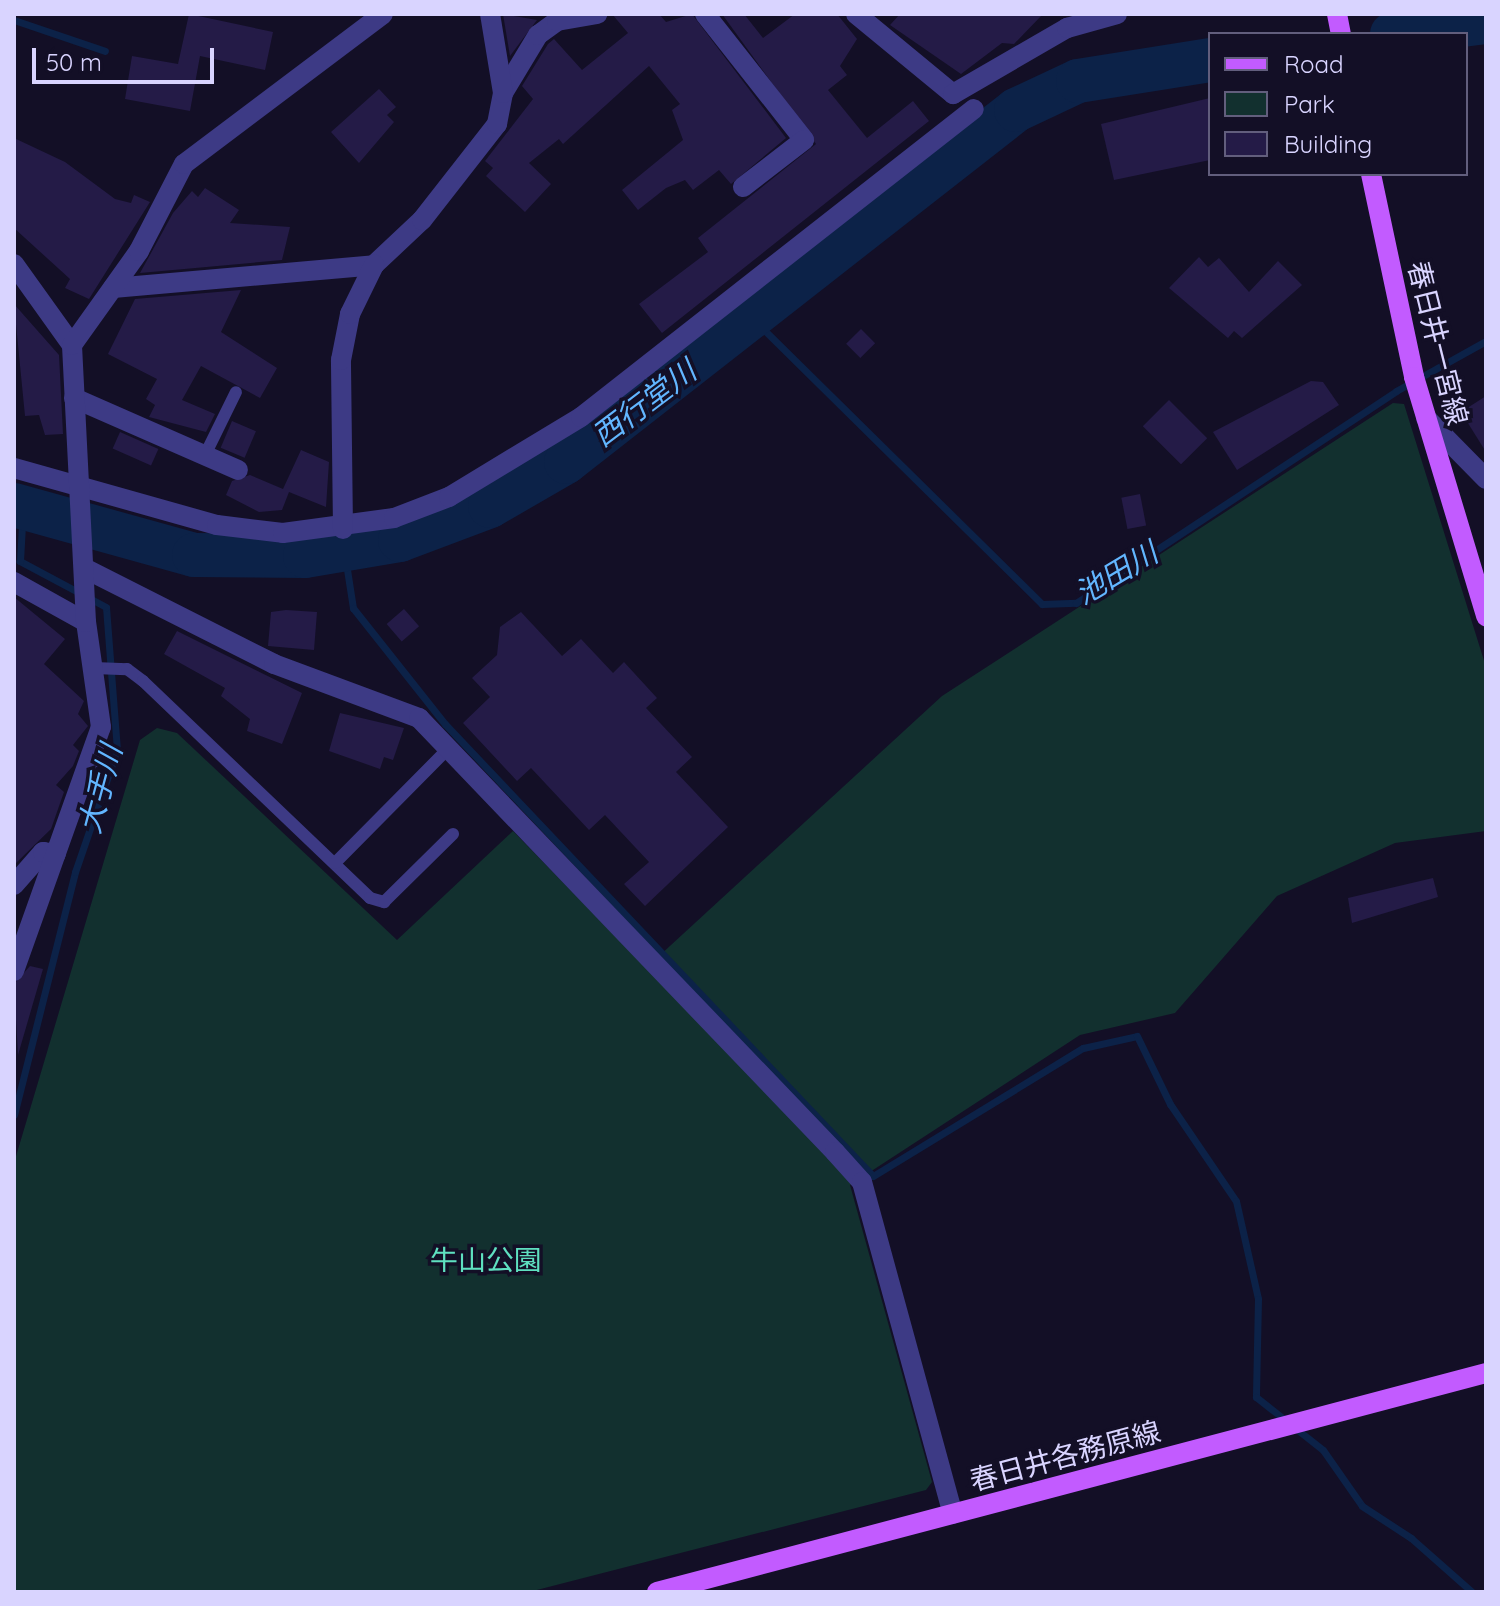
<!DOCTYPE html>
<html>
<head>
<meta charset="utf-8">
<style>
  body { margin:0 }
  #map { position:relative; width:1500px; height:1606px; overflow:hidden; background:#130f26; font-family:Quicksand,"Noto Sans JP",sans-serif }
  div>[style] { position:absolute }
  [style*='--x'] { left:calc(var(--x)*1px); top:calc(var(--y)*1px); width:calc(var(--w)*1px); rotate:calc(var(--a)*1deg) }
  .green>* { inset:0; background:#12302f }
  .stream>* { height:7px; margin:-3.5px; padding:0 3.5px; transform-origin:3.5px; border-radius:3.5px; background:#0c2248 }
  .river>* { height:44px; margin:-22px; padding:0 22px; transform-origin:22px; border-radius:22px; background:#0c2248 }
  .building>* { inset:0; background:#241b47; transform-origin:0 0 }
  .service>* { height:12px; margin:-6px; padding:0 6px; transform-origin:6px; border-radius:6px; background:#3d3a85 }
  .minor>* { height:20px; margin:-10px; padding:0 10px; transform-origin:10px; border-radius:10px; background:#3d3a85 }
  .primary>* { height:20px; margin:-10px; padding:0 10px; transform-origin:10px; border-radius:10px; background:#c25bff }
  span { translate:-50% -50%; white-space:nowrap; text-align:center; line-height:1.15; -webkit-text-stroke:7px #130f26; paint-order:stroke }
  .street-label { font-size:28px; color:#d9d4ff }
  .park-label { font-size:28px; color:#5fe0c0 }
  .water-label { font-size:30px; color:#62b6ff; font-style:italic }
  .frame { position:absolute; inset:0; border:16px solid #d9d4ff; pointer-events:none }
  .legend { position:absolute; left:1208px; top:32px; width:260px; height:144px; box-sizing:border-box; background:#130f26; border:2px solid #625e7d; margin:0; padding:10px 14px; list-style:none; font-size:24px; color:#d9d4ff }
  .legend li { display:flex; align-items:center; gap:16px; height:40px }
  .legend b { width:40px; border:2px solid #625e7d }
  .scale { position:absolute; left:32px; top:48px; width:182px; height:36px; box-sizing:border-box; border:4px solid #d9d4ff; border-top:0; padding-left:10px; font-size:24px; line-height:28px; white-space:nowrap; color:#d9d4ff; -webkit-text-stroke:6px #130f26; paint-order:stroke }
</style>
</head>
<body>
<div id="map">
  <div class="green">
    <div style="clip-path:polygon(1393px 403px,1404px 404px,1486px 667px,1486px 831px,1395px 843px,1277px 896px,1175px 1013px,1080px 1035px,850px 1185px,932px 1482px,926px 1490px,529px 1592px,14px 1592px,14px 1163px,140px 740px,157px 728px,177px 733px,397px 940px,513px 831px,646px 968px,942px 696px)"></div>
  </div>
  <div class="stream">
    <div style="--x:14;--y:20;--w:96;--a:18.8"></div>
    <div style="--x:755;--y:321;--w:403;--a:44.6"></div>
    <div style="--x:1042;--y:604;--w:34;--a:-2"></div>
    <div style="--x:1076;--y:603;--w:384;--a:-33.5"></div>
    <div style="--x:1396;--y:391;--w:103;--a:-29.1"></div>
    <div style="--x:344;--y:550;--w:59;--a:81.2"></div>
    <div style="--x:353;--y:608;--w:148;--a:51.6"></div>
    <div style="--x:445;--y:724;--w:622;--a:46.56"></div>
    <div style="--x:873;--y:1176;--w:246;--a:-31.4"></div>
    <div style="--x:1083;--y:1048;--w:55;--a:-12.5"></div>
    <div style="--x:1137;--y:1036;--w:76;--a:64.1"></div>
    <div style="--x:1170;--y:1104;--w:117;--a:55.8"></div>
    <div style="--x:1236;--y:1201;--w:100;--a:77.3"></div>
    <div style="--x:1258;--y:1299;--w:98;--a:91.2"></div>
    <div style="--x:1256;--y:1397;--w:85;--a:38.3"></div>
    <div style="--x:1323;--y:1450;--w:68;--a:55.1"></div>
    <div style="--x:1362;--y:1506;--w:59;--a:33.1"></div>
    <div style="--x:1411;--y:1538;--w:81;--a:41.5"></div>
    <div style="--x:14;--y:1115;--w:251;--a:-75.9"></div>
    <div style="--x:75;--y:872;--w:129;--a:-71"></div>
    <div style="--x:117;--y:750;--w:143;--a:-94.4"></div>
    <div style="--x:106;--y:607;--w:98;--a:-151.9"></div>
    <div style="--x:20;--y:561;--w:54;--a:-86.8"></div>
  </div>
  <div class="river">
    <div style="--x:1392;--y:34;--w:95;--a:-7.3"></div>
    <div style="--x:14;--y:505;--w:187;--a:15.5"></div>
    <div style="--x:194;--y:555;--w:111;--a:0.5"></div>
    <div style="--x:305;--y:556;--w:96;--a:-9.6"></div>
    <div style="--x:400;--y:540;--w:96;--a:-20.7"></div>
    <div style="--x:490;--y:506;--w:88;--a:-30.1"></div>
    <div style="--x:566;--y:462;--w:571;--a:-38.03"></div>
    <div style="--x:1016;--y:110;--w:68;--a:-25.1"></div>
    <div style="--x:1078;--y:81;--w:134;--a:-9"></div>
  </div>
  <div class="building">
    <div style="clip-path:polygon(189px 14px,273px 32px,265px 70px,200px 56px,190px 111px,125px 99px,132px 56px,178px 64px)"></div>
    <div style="clip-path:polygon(503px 14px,537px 20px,510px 56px)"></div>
    <div style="clip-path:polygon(612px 14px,659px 14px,666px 22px,692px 14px,786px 138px,731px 184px,719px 170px,693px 190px,685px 180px,666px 188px,638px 210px,622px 190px,683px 140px,672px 110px,680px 104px,649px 66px,563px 144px,559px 139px,529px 163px,551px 184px,525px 212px,486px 176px,493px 168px,485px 161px,533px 99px,522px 86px,548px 44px,554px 39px,582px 70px,628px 33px)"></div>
    <div style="clip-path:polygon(722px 14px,744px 14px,763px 38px,795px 14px,837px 14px,857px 39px,840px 66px,847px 75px,828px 90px,867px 138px,913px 101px,929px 121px,662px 333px,639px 304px,708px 252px,698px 238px,816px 144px)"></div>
    <div style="clip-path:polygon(900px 14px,1043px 14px,1014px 44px,1002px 43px,961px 74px,890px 25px)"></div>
    <div style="clip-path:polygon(379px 89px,396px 107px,387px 115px,394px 122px,359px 163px,331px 132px)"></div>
    <div style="clip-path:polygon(1210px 98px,1210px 160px,1114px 180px,1101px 124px)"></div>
    <div style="clip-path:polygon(14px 138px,65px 162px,115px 199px,131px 203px,134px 195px,150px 202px,89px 299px,65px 288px,70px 279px,14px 228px)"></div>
    <div style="clip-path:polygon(205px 188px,239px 210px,230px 223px,290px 227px,282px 260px,140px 273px,173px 213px,192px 191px,198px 197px)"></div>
    <div style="clip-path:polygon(1199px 257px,1208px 267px,1219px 258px,1249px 292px,1278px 261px,1302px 285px,1242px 338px,1234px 331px,1228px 338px,1169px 288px)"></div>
    <div style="clip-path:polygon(241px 290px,221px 332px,277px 368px,260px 398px,201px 366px,182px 400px,215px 414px,206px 432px,149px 417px,155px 405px,146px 399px,157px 379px,108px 354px,135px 299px)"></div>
    <div style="clip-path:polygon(14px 304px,59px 355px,63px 434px,45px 435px,39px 415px,25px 416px)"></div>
    <div style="left:861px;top:329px;width:20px;height:21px;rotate:45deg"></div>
    <div style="clip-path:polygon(1311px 381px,1323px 382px,1339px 405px,1237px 470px,1213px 432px)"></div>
    <div style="clip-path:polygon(1486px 396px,1486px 452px,1461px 412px)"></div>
    <div style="left:1169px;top:400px;width:54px;height:37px;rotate:45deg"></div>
    <div style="left:232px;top:421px;width:26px;height:29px;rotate:23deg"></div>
    <div style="left:120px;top:432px;width:42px;height:18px;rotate:24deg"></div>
    <div style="clip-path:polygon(301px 450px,329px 462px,326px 507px,289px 492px,282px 510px,259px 512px,226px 495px,232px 481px,250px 475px,283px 489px)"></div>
    <div style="left:1140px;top:494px;width:32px;height:19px;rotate:79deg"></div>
    <div style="clip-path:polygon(14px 597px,65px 639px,44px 664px,84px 701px,78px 714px,88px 726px,73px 745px,79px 751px,73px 766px,56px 785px,64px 792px,51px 829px,14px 865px)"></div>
    <div style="left:404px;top:609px;width:23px;height:23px;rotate:49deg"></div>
    <div style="clip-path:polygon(286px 610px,317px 612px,314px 650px,268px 646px,271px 612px)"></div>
    <div style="clip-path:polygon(521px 612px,562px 656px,581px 639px,613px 673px,624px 662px,657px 698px,646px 708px,692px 757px,676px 772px,728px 827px,645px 906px,624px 884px,649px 862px,605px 815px,589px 830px,531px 768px,517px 781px,463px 723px,490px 697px,472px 678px,497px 655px,500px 627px)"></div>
    <div style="clip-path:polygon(177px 631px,302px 693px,282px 744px,247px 731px,250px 719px,221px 696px,225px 688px,164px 654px)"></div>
    <div style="clip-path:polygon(340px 713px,404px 728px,393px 760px,384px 757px,380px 769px,329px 751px)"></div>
    <div style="clip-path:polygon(1433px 878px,1438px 897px,1352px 923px,1348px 898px)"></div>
    <div style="clip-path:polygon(30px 966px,43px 969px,18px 1055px,14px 984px)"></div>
  </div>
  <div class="service">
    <div style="--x:205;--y:455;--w:70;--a:-63.8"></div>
    <div style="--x:94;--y:668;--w:33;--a:2"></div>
    <div style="--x:127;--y:669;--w:20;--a:37"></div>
    <div style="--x:143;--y:681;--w:314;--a:43.7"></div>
    <div style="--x:370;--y:898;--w:15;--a:16"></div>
    <div style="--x:384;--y:902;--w:97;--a:-44.6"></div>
    <div style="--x:335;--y:863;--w:159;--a:-45.3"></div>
  </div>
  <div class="minor">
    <div style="--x:705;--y:14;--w:160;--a:51.8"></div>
    <div style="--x:804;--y:140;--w:77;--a:142.4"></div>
    <div style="--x:856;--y:14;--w:126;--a:39.5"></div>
    <div style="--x:953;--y:94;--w:132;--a:-30.1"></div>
    <div style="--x:1067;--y:28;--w:52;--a:-15.6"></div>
    <div style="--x:503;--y:93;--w:68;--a:-58.9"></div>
    <div style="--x:538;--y:35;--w:24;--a:-36"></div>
    <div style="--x:557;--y:21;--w:41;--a:-9.9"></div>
    <div style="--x:14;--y:264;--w:100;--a:54.4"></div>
    <div style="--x:113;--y:288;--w:262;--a:-5"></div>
    <div style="--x:374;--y:265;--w:66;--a:-43.2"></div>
    <div style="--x:422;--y:220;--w:122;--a:-52"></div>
    <div style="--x:497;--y:124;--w:32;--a:-79"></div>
    <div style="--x:503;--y:93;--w:80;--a:-99.3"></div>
    <div style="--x:74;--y:398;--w:179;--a:23.7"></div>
    <div style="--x:1426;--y:418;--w:86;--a:45.5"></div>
    <div style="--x:14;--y:468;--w:211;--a:15.7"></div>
    <div style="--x:217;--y:525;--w:66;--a:6.9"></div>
    <div style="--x:283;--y:533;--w:112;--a:-7.7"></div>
    <div style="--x:394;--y:518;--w:59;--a:-20.9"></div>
    <div style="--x:449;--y:497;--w:154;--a:-31.2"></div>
    <div style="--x:581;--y:417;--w:499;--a:-38.1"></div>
    <div style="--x:343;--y:529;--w:169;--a:-90.7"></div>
    <div style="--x:341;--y:360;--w:47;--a:-78.9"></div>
    <div style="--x:350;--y:314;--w:55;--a:-63.9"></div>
    <div style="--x:84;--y:568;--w:213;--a:26.8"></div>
    <div style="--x:274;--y:664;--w:155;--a:20.4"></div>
    <div style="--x:419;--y:718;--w:601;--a:46.21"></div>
    <div style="--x:835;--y:1152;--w:40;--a:48"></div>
    <div style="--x:862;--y:1182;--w:344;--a:74.7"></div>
    <div style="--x:14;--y:582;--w:82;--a:29.1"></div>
    <div style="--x:14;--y:885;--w:44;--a:-48.7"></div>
    <div style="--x:43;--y:852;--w:13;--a:9"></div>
    <div style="--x:14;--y:971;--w:259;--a:-70.4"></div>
    <div style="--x:101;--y:727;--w:106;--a:-98.1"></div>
    <div style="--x:86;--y:622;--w:277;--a:-92.9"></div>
    <div style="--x:72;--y:345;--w:115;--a:-54.5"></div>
    <div style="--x:139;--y:251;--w:98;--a:-62.7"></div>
    <div style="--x:184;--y:164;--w:249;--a:-37"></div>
  </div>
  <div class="primary">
    <div style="--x:1337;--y:14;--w:20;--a:79"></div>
    <div style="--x:1371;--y:174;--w:208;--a:78"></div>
    <div style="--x:1414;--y:377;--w:250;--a:73.2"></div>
    <div style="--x:657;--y:1592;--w:857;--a:-14.8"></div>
  </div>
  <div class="street-label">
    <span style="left:1438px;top:343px;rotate:76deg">春日井一宮線</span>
    <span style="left:1065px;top:1456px;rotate:-15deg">春日井各務原線</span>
  </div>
  <div class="park-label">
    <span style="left:486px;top:1260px">牛山公園</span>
  </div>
  <div class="water-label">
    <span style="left:644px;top:403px;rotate:-37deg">西行堂川</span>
    <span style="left:1116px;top:573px;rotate:-31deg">池田川</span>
    <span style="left:100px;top:789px;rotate:-75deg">大手川</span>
  </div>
  <div class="frame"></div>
  <ul class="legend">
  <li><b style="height:10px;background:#c25bff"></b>Road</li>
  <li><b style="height:22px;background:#12302f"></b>Park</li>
  <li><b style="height:22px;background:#241b47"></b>Building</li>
  </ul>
  <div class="scale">50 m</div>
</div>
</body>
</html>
